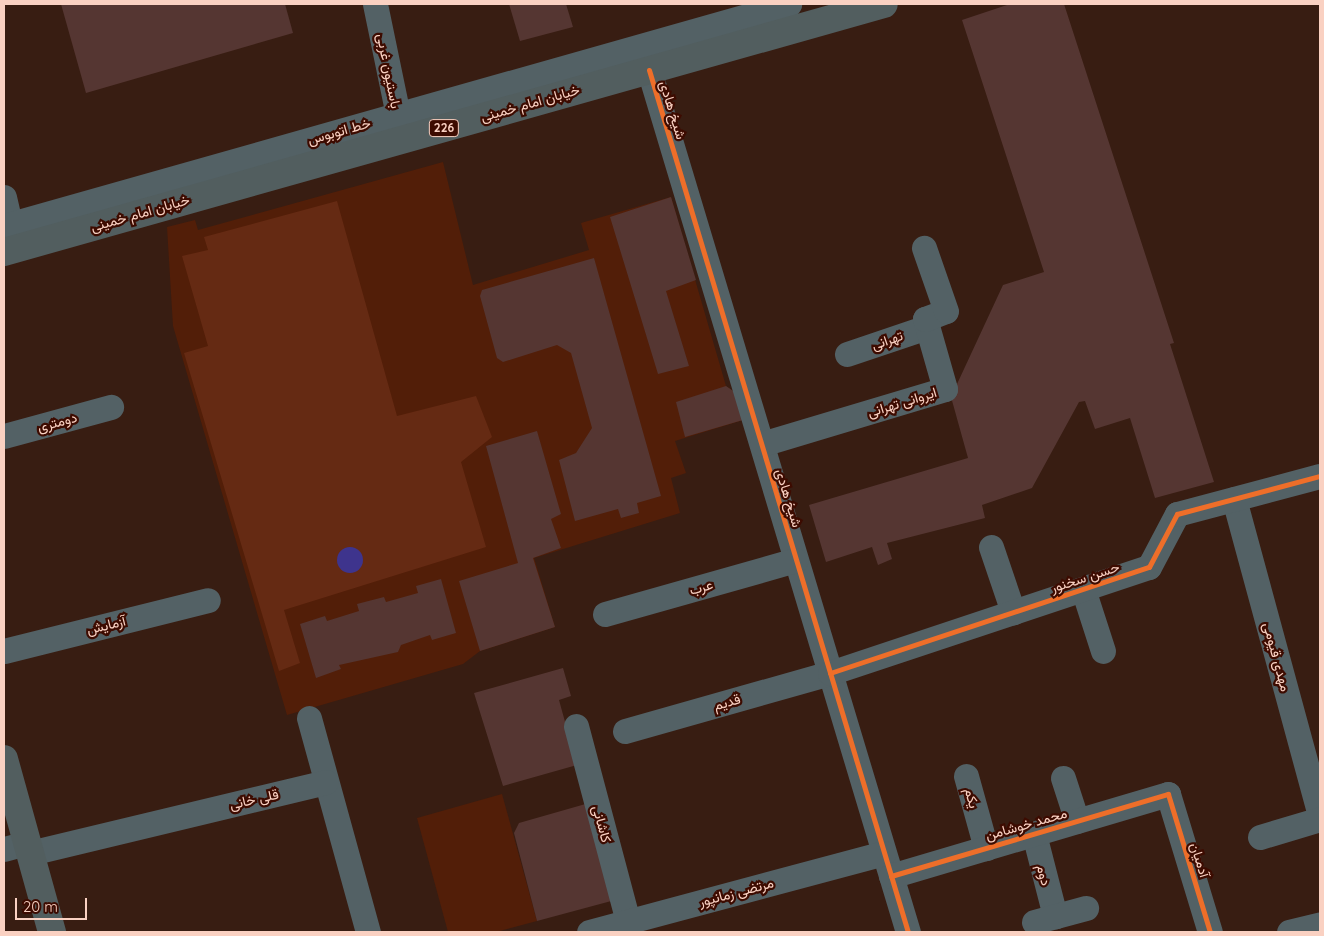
<!DOCTYPE html>
<html>
<head>
<meta charset="utf-8">
<style>
  body { margin:0 }
  #map { position:relative; width:1324px; height:936px; overflow:hidden; background:#381d12; font-family:Quicksand,Vazirmatn,sans-serif }
  div>[style] { position:absolute }
  [style*='--x'] { left:calc(var(--x)*1px); top:calc(var(--y)*1px); width:calc(var(--w)*1px); rotate:calc(var(--a)*1deg) }
  .built>* { inset:0; background:#521e08 }
  .green>* { inset:0; background:#652a13 }
  .water>* { inset:0; background:#3e348d }
  .round { border-radius:50% }
  .building>* { inset:0; background:#553632 }
  .minor>* { height:25px; margin:-12.5px; padding:0 12.5px; transform-origin:12.5px; border-radius:12.5px; background:#536165 }
  .major>* { height:28px; margin:-14px; padding:0 14px; transform-origin:14px; border-radius:14px; background:#525e5f }
  .cycleway>* { height:5px; margin:-2.5px; padding:0 2.5px; transform-origin:2.5px; border-radius:2.5px; background:#ee6e29 }
  span { translate:-50% -50%; white-space:nowrap; text-align:center; line-height:1.15; -webkit-text-stroke:4.5px #3d0b00; paint-order:stroke }
  .shield-label span { padding:1px 4px; background:#3d0b00; border:1px solid; border-radius:4px; -webkit-text-stroke-width:0 }
  .shield-label { font-size:12px; color:#fad1c2; font-weight:700 }
  .street-label { font-size:14px; color:#fad1c2 }
  .frame { position:absolute; inset:0; border:5px solid #fad1c2; pointer-events:none }
  .scale { position:absolute; left:15px; top:898px; width:72px; height:22px; box-sizing:border-box; border:2px solid #fad1c2; border-top:0; padding-left:6px; font-size:15px; line-height:18px; white-space:nowrap; color:#fad1c2; -webkit-text-stroke:4px #3d0b00; paint-order:stroke }
</style>
</head>
<body>
<div id="map">
  <div class="built">
    <div style="clip-path:polygon(443px 162px,473px 285px,589px 250px,581px 223px,671px 197px,726px 386px,736px 393px,743px 420px,675px 441px,686px 473px,671px 478px,680px 513px,534px 558px,555px 627px,480px 651px,463px 664px,287px 715px,173px 326px,167px 227px,195px 220px,198px 230px)"></div>
    <div style="clip-path:polygon(502px 794px,537px 921px,496px 932px,448px 932px,417px 818px)"></div>
  </div>
  <div class="green">
    <div style="clip-path:polygon(337px 201px,397px 416px,476px 396px,492px 437px,461px 462px,486px 547px,284px 610px,300px 663px,279px 671px,184px 353px,208px 346px,182px 256px,208px 250px,204px 237px)"></div>
  </div>
  <div class="water">
    <div class="round" style="left:337px;top:547px;width:26px;height:26px"></div>
  </div>
  <div class="building">
    <div style="clip-path:polygon(61px 4px,285px 4px,293px 33px,86px 93px)"></div>
    <div style="clip-path:polygon(509px 4px,566px 4px,573px 27px,520px 41px)"></div>
    <div style="clip-path:polygon(1010px 4px,1064px 4px,1174px 343px,1170px 344px,1214px 482px,1155px 498px,1130px 418px,1095px 429px,1085px 401px,1079px 402px,1032px 488px,982px 505px,985px 518px,887px 543px,892px 559px,878px 565px,872px 547px,826px 562px,809px 505px,968px 458px,951px 397px,1003px 285px,1044px 272px,962px 20px)"></div>
    <div style="clip-path:polygon(671px 197px,696px 280px,666px 291px,689px 366px,658px 374px,610px 217px)"></div>
    <div style="clip-path:polygon(594px 258px,661px 496px,637px 503px,639px 513px,621px 518px,618px 509px,575px 521px,559px 460px,576px 453px,592px 428px,571px 353px,557px 345px,503px 362px,497px 358px,480px 296px,482px 290px)"></div>
    <div style="clip-path:polygon(726px 386px,736px 393px,743px 420px,685px 437px,676px 402px)"></div>
    <div style="clip-path:polygon(537px 431px,561px 514px,551px 519px,561px 548px,533px 558px,555px 627px,480px 651px,459px 581px,518px 563px,486px 446px)"></div>
    <div style="clip-path:polygon(441px 579px,456px 633px,432px 640px,430px 635px,401px 645px,398px 652px,339px 665px,341px 669px,316px 678px,300px 624px,325px 616px,327px 621px,359px 611px,357px 604px,384px 597px,386px 602px,418px 593px,416px 586px)"></div>
    <div style="clip-path:polygon(563px 668px,571px 696px,559px 700px,577px 765px,503px 786px,474px 693px)"></div>
    <div style="clip-path:polygon(589px 803px,615px 900px,537px 921px,514px 833px,519px 823px)"></div>
  </div>
  <div class="minor">
    <div style="--x:375;--y:4;--w:128;--a:78.3"></div>
    <div style="--x:649;--y:70;--w:900;--a:73.28"></div>
    <div style="--x:4;--y:197;--w:45;--a:77.2"></div>
    <div style="--x:4;--y:226;--w:816;--a:-15.79"></div>
    <div style="--x:847;--y:354;--w:84;--a:-18.6"></div>
    <div style="--x:4;--y:436;--w:111;--a:-15.2"></div>
    <div style="--x:762;--y:444;--w:191;--a:-16.7"></div>
    <div style="--x:945;--y:389;--w:73;--a:-105.9"></div>
    <div style="--x:925;--y:319;--w:22;--a:-21"></div>
    <div style="--x:946;--y:311;--w:67;--a:-109.2"></div>
    <div style="--x:1234;--y:499;--w:328;--a:74.8"></div>
    <div style="--x:991;--y:547;--w:69;--a:71.3"></div>
    <div style="--x:1083;--y:589;--w:65;--a:72.1"></div>
    <div style="--x:605;--y:614;--w:198;--a:-15.8"></div>
    <div style="--x:4;--y:651;--w:210;--a:-14"></div>
    <div style="--x:309;--y:718;--w:222;--a:74.6"></div>
    <div style="--x:576;--y:726;--w:203;--a:75.1"></div>
    <div style="--x:625;--y:731;--w:213;--a:-15.8"></div>
    <div style="--x:830;--y:673;--w:336;--a:-18.4"></div>
    <div style="--x:1149;--y:567;--w:60;--a:-62.2"></div>
    <div style="--x:1177;--y:514;--w:148;--a:-14.9"></div>
    <div style="--x:966;--y:776;--w:75;--a:74.5"></div>
    <div style="--x:1063;--y:778;--w:45;--a:72"></div>
    <div style="--x:1034;--y:834;--w:85;--a:75.6"></div>
    <div style="--x:1260;--y:837;--w:63;--a:-16.7"></div>
    <div style="--x:4;--y:849;--w:24;--a:-15"></div>
    <div style="--x:30;--y:853;--w:304;--a:-13.5"></div>
    <div style="--x:891;--y:876;--w:289;--a:-16.5"></div>
    <div style="--x:1168;--y:794;--w:144;--a:73.1"></div>
    <div style="--x:1034;--y:922;--w:54;--a:-15.1"></div>
    <div style="--x:589;--y:932;--w:305;--a:-15"></div>
    <div style="--x:1289;--y:932;--w:32;--a:-14"></div>
  </div>
  <div class="major">
    <div style="--x:4;--y:252;--w:914;--a:-15.74"></div>
    <div style="--x:4;--y:759;--w:180;--a:74.5"></div>
  </div>
  <div class="cycleway">
    <div style="--x:649;--y:70;--w:900;--a:73.28"></div>
    <div style="--x:830;--y:673;--w:336;--a:-18.4"></div>
    <div style="--x:1149;--y:567;--w:60;--a:-62.2"></div>
    <div style="--x:1177;--y:514;--w:148;--a:-14.9"></div>
    <div style="--x:891;--y:876;--w:289;--a:-16.5"></div>
    <div style="--x:1168;--y:794;--w:144;--a:73.1"></div>
  </div>
  <div class="shield-label">
    <span style="left:444px;top:128px">226</span>
  </div>
  <div class="street-label">
    <span style="left:389px;top:71px;rotate:79deg">باستیون غربی</span>
    <span style="left:530px;top:103px;rotate:-16deg">خیابان امام خمینی</span>
    <span style="left:673px;top:110px;rotate:73deg">شیخ هادی</span>
    <span style="left:339px;top:131px;rotate:-16deg">خط اتوبوس</span>
    <span style="left:140px;top:213px;rotate:-16deg">خیابان امام خمینی</span>
    <span style="left:887px;top:340px;rotate:-19deg">تهرانی</span>
    <span style="left:902px;top:402px;rotate:-17deg">ایروانی تهرانی</span>
    <span style="left:57px;top:422px;rotate:-15deg">دومتری</span>
    <span style="left:789px;top:498px;rotate:73deg">شیخ هادی</span>
    <span style="left:1085px;top:577px;rotate:-18deg">حسن سخنور</span>
    <span style="left:701px;top:587px;rotate:-16deg">عرب</span>
    <span style="left:106px;top:625px;rotate:-14deg">آزمایش</span>
    <span style="left:1277px;top:657px;rotate:75deg">مهدی قیومی</span>
    <span style="left:727px;top:702px;rotate:-16deg">قدیم</span>
    <span style="left:972px;top:798px;rotate:74deg">یکم</span>
    <span style="left:254px;top:799px;rotate:-13deg">قلی خانی</span>
    <span style="left:602px;top:824px;rotate:75deg">کاشانی</span>
    <span style="left:1026px;top:824px;rotate:-16deg">محمد خوشامن</span>
    <span style="left:1200px;top:860px;rotate:73deg">آدمیان</span>
    <span style="left:1044px;top:875px;rotate:75deg">دوم</span>
    <span style="left:736px;top:892px;rotate:-15deg">مرتضی زمانپور</span>
  </div>
  <div class="frame"></div>
  <div class="scale">20 m</div>
</div>
</body>
</html>
